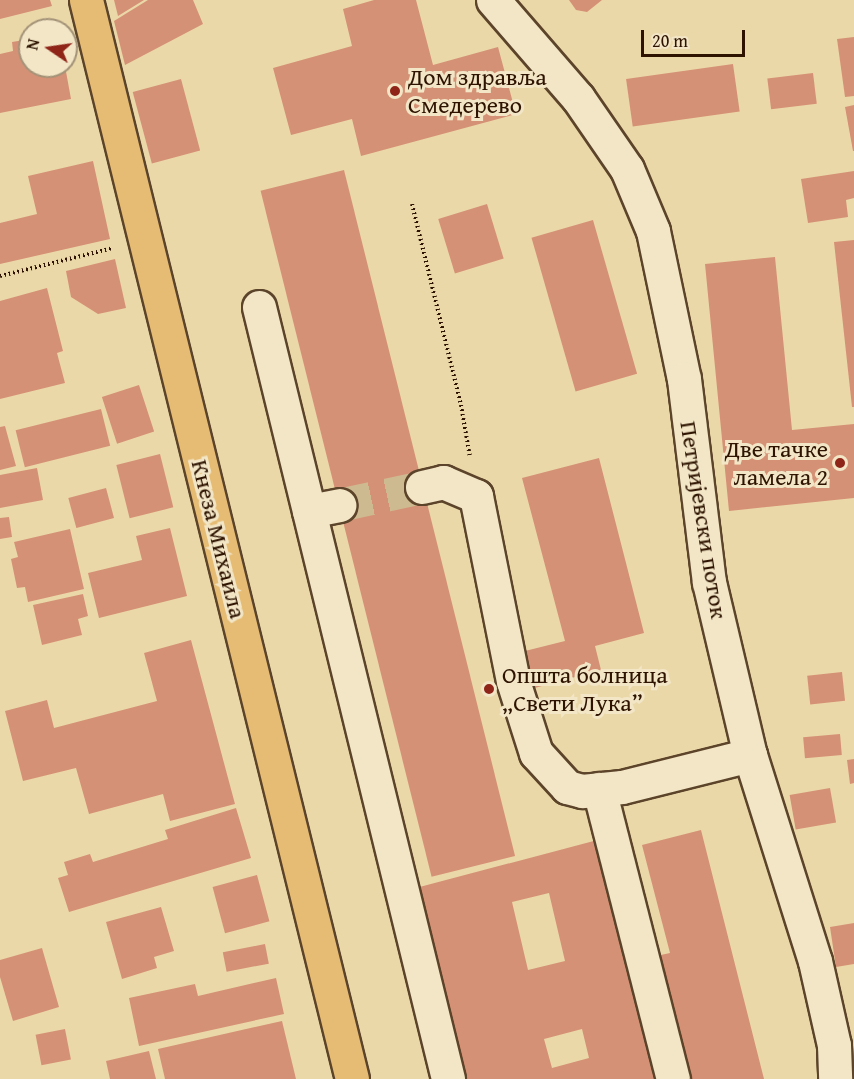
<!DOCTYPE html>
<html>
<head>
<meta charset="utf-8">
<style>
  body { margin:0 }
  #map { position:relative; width:854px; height:1079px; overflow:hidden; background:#ebd8a9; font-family:"Gentium Book Plus",serif }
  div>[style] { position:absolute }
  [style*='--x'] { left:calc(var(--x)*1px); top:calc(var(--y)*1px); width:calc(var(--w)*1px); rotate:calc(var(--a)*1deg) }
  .building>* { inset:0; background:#d59175; transform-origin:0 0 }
  .minor-tunnel>* { height:33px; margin-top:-16.5px; transform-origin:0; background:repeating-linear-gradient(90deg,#ceba90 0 33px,transparent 0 49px) }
  .path>* { height:4px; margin-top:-2px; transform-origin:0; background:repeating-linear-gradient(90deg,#2d1300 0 1.5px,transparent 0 4.5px) }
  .roads { filter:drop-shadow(2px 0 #5c442a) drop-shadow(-2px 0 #5c442a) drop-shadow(0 2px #5c442a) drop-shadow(0 -2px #5c442a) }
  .minor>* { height:33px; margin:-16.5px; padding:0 16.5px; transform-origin:16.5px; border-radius:16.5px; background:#f2e6c7 }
  .major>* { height:33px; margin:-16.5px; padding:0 16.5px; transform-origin:16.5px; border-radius:16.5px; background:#e6bc74 }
  .dots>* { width:16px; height:16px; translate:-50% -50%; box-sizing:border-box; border:3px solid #f2e6c7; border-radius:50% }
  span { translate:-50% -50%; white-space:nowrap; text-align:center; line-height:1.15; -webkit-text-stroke:6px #f2e6c7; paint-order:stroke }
  .poi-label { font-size:24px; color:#2d1300 }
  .left { translate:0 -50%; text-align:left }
  .right { translate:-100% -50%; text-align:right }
  .street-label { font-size:24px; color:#2d1300 }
  .north { position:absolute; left:18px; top:18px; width:60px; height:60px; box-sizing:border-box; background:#f2e6c7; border:2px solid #a39277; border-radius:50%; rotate:283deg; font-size:16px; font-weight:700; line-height:24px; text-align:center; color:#2d1300 }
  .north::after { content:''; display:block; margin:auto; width:21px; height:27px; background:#8f2418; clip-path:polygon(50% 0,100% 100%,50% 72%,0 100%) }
  .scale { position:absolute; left:641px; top:30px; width:104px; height:27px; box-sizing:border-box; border:3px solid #2d1300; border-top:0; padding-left:8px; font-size:18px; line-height:21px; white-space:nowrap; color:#2d1300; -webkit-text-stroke:4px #f2e6c7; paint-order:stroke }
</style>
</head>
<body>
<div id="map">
  <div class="building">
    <div style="clip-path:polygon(0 0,50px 0,52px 6px,0 19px)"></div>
    <div style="clip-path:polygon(114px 0,144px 0,118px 16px)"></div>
    <div style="clip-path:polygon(148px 0,193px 0,203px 24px,125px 65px,114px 21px)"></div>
    <div style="clip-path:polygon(374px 0,416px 0,433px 65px,498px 47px,516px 114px,361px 156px,352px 119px,291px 135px,273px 68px,352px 46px,343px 9px)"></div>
    <div style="clip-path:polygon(569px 0,602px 0,587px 12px,576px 10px)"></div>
    <div style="clip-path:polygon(854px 37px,854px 96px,845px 97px,837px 39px)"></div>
    <div style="clip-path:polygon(30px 39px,30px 66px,65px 66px,71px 99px,0 113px,0 54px,13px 51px,12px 42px)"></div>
    <div style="left:733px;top:64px;width:48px;height:108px;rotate:82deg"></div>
    <div style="left:813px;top:73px;width:31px;height:46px;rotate:83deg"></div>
    <div style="left:181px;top:79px;width:74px;height:50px;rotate:75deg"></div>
    <div style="clip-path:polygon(854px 105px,854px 151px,853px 151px,845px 107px)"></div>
    <div style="clip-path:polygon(93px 161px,110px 239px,0 264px,0 223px,37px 214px,28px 176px)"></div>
    <div style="left:344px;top:170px;width:707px;height:86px;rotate:76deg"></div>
    <div style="clip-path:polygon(854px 171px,854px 198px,846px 200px,848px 217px,808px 223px,801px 179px)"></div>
    <div style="left:487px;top:204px;width:57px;height:51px;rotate:73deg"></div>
    <div style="left:593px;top:220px;width:160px;height:64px;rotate:74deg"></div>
    <div style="clip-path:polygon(854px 240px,854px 407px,852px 407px,834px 242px)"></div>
    <div style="clip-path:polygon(775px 257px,792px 430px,854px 424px,854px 498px,729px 511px,705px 264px)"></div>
    <div style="clip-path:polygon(115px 259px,126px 308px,98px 314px,71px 297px,66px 271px)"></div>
    <div style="clip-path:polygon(47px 288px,63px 351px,57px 353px,65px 383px,0 399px,0 301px)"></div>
    <div style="left:139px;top:385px;width:49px;height:39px;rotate:72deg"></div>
    <div style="left:101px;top:409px;width:38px;height:88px;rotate:76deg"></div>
    <div style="clip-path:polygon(5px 426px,16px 466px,0 470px,0 427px)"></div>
    <div style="left:160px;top:454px;width:55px;height:45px;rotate:76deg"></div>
    <div style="clip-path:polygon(599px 458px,644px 633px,595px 646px,601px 670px,531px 689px,521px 652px,565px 641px,522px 478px)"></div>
    <div style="clip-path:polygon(37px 468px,43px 500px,0 508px,0 475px)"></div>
    <div style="left:106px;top:488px;width:31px;height:39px;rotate:75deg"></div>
    <div style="clip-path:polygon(9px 517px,12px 537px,0 539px,0 518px)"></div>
    <div style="clip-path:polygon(170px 528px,187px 596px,99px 618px,88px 573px,142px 560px,136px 536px)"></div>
    <div style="clip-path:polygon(70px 529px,84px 589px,28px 602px,25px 587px,17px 588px,11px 559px,18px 557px,14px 542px)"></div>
    <div style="clip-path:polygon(83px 594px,88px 616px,78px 619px,82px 635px,42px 645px,33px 605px)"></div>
    <div style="clip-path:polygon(191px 640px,235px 804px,170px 821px,163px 794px,89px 814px,76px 768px,23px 781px,5px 711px,47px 700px,54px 728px,157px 701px,144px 653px)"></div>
    <div style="left:842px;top:672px;width:29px;height:35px;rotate:84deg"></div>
    <div style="left:840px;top:734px;width:21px;height:37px;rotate:85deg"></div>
    <div style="clip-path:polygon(854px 759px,854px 783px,850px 784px,847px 760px)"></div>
    <div style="left:830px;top:788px;width:35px;height:41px;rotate:80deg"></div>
    <div style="clip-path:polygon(236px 808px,251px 858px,69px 912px,58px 878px,68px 875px,64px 862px,90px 854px,93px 862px,168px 839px,165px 830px)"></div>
    <div style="clip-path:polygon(701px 830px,764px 1079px,687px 1079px,656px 956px,670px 953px,642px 845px)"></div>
    <div style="clip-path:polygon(evenodd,605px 838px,667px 1079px,460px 1079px,412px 889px,605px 838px,549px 893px,565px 961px,528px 970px,512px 902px,549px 893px,605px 838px,582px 1029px,589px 1058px,552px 1068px,544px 1039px,582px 1029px)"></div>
    <div style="left:257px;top:875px;width:48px;height:46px;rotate:75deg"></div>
    <div style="clip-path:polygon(161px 907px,174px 951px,154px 957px,157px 968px,122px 979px,106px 922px)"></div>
    <div style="clip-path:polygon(854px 923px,854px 964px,836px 967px,830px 927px)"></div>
    <div style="left:265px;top:944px;width:20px;height:43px;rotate:79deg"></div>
    <div style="clip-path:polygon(42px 948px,59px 1007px,13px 1021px,0 977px,0 960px)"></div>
    <div style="clip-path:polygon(276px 978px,284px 1014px,139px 1046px,129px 998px,195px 984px,198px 996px)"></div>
    <div style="clip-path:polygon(282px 1021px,296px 1079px,165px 1079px,158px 1049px)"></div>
    <div style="left:65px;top:1029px;width:31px;height:30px;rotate:79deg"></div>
    <div style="clip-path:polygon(149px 1051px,156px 1079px,110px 1079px,106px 1061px)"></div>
  </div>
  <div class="minor-tunnel">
    <div style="--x:339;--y:505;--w:85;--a:-12.2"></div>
  </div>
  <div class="path">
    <div style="--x:412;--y:204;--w:207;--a:76.3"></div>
    <div style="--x:461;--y:405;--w:53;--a:80.2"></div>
    <div style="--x:0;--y:276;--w:116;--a:-13.9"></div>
  </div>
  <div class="roads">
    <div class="minor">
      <div style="--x:493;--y:0;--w:130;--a:49.1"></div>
      <div style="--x:578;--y:98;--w:86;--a:55.4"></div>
      <div style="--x:627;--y:169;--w:67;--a:67.2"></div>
      <div style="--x:653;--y:231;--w:151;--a:78.2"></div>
      <div style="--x:684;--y:379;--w:205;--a:83"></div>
      <div style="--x:709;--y:582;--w:178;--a:76.7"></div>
      <div style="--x:750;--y:755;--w:216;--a:72.5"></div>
      <div style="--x:815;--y:961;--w:86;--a:77.3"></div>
      <div style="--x:834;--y:1045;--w:34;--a:88"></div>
      <div style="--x:259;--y:307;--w:795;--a:76.24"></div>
      <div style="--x:422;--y:487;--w:22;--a:-13"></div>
      <div style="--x:443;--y:482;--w:36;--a:23"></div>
      <div style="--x:476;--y:496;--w:189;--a:78.7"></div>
      <div style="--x:513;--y:681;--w:76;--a:72.3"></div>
      <div style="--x:536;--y:753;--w:46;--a:47.6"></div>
      <div style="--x:567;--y:787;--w:16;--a:15"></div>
      <div style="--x:582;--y:791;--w:40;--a:-5.7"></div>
      <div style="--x:622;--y:787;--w:132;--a:-14"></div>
      <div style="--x:309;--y:511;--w:31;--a:-11"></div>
      <div style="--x:599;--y:789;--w:299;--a:75.7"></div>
    </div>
    <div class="major">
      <div style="--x:86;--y:0;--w:1111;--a:76.15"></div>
    </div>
  </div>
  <div class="dots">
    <div style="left:395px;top:91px;background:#8f2418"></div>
    <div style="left:840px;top:463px;background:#8f2418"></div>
    <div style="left:489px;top:689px;background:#8f2418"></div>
  </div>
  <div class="poi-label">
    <span class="left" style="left:408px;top:91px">Дом здравља<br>Смедерево</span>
    <span class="right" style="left:828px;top:463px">Две тачке<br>ламела 2</span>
    <span class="left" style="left:502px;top:689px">Општа болница<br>„Свети Лука”</span>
  </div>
  <div class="street-label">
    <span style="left:704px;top:520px;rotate:81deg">Петријевски поток</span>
    <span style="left:219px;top:539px;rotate:76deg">Кнеза Михаила</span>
  </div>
  <div class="north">N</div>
  <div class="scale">20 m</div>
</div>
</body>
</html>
